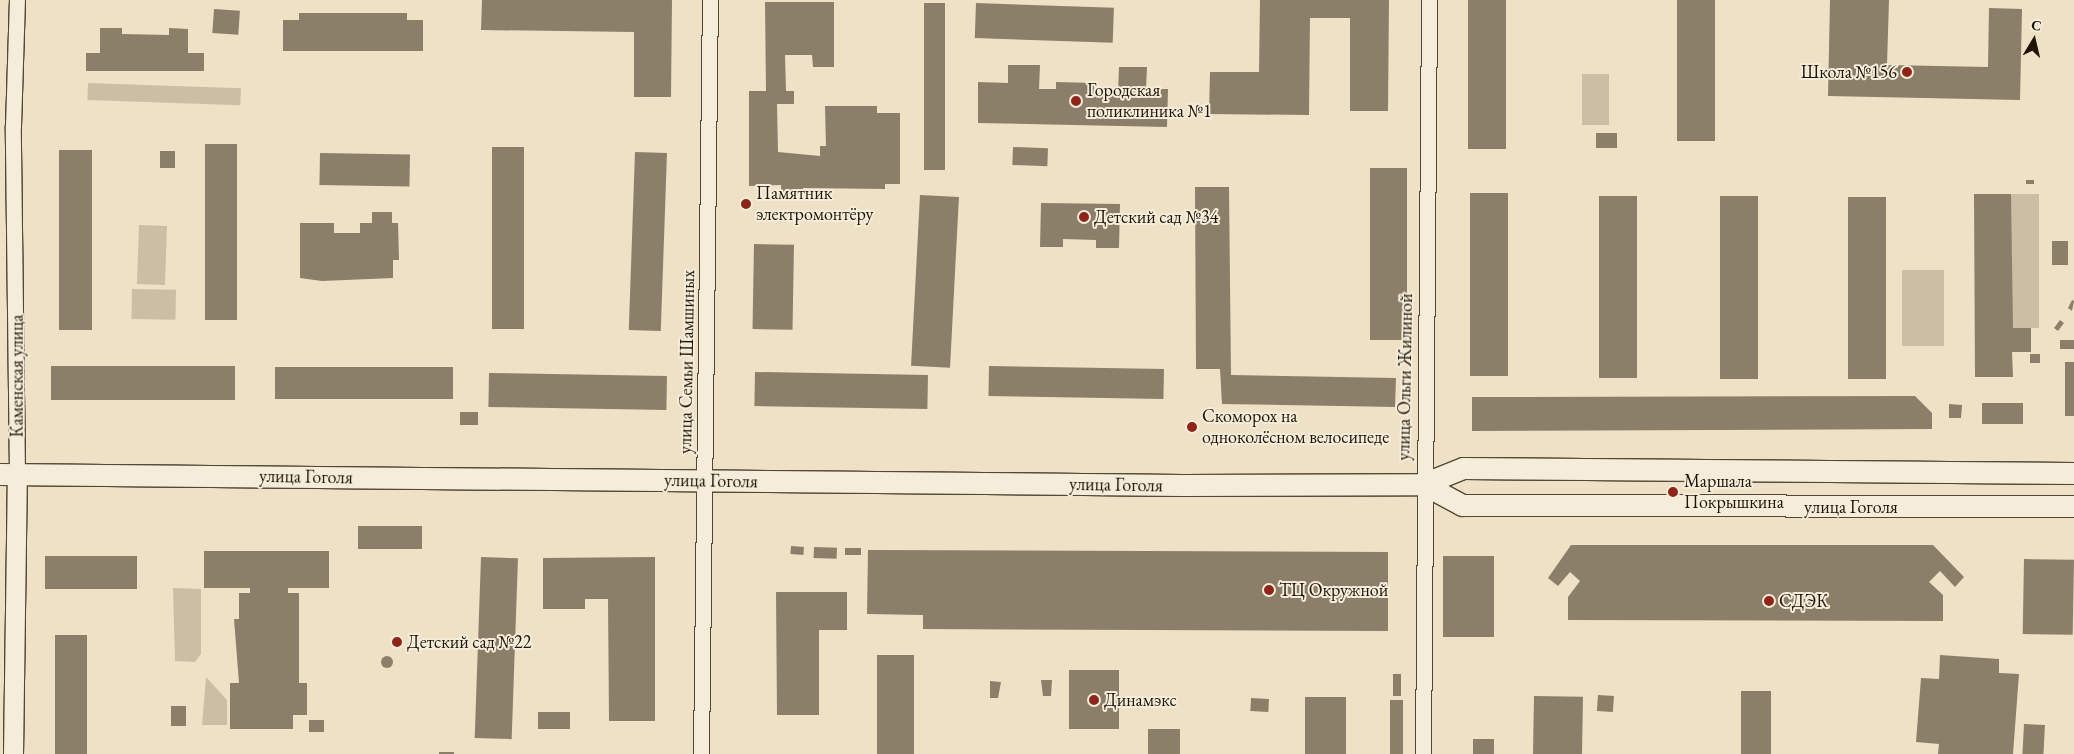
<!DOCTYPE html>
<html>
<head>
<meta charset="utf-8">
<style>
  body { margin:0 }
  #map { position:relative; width:2074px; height:754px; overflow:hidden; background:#efe1c6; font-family:"EB Garamond",serif }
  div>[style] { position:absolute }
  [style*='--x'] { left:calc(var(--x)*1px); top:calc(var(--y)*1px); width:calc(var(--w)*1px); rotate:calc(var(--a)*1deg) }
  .green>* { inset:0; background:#ccbea5; transform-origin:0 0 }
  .building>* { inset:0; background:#8b7f6a; transform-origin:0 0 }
  .round { border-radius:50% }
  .roads { filter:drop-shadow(1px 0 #534736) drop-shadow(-1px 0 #534736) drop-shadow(0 1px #534736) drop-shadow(0 -1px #534736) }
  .minor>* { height:15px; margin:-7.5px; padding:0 7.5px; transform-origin:7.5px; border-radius:7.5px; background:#f5ecda }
  .tertiary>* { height:19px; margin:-9.5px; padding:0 9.5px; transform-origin:9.5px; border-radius:9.5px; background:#f5ecda }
  .secondary>* { height:21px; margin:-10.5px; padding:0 10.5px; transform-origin:10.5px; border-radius:10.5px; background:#f5ecda }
  .dots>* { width:14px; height:14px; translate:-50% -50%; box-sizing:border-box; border:2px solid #f5ecda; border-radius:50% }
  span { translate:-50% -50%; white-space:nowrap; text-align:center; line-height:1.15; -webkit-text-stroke:4px #f5ecda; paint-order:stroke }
  .poi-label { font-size:18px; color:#1f1406 }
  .right { translate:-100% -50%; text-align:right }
  .left { translate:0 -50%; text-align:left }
  .street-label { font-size:18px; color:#1f1406 }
  .north { position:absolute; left:2009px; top:15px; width:50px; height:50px; -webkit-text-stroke:4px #f5ecda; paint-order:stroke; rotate:9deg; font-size:14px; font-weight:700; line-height:20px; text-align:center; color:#1f1406 }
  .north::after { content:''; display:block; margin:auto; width:18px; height:22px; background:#1f1406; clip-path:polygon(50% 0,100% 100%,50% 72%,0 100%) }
</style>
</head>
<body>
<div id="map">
  <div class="green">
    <div style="left:1582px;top:74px;width:27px;height:51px"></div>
    <div style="left:88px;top:83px;width:153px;height:17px;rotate:2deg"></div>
    <div style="left:2011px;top:194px;width:28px;height:134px"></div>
    <div style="left:139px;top:225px;width:28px;height:59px;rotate:2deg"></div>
    <div style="left:1902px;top:270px;width:42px;height:76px"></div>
    <div style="left:132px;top:289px;width:44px;height:30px;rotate:1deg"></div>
    <div style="clip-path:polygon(173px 588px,201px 589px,201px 654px,195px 662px,175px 661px)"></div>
    <div style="clip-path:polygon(206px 677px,227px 700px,227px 725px,202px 725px)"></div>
  </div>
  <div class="building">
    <div style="clip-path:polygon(482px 0,672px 0,671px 97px,634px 97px,634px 32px,481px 30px)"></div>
    <div style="clip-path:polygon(1260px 0,1389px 0,1388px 111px,1350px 111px,1350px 18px,1310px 18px,1309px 115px,1209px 114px,1210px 72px,1259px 72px)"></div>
    <div style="left:1468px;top:0;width:38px;height:149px"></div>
    <div style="left:1677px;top:0;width:38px;height:141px"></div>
    <div style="clip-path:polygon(1830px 0,1889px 0,1887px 65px,1988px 67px,1989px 8px,2022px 9px,2020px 100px,1828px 96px)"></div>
    <div style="clip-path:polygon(765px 2px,834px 2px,834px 67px,813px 67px,812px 55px,785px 55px,786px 91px,794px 91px,794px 104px,777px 104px,778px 152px,820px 156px,820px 146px,826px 146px,825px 106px,877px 106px,877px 113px,900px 113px,900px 184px,885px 184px,885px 189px,803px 188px,803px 195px,781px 195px,781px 185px,749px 186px,749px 91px,766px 91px)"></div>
    <div style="left:924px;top:3px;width:21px;height:167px"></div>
    <div style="left:976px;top:3px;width:138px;height:35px;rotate:2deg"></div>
    <div style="left:214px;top:9px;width:26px;height:24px;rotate:4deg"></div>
    <div style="clip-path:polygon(299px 13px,407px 13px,407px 20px,423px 20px,423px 51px,283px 51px,283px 20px,299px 20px)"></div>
    <div style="clip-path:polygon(100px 28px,122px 28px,122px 34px,169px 35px,169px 28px,188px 29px,188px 53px,204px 53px,204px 71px,86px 71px,86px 53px,100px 53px)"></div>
    <div style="clip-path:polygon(1008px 65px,1040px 65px,1039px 89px,1056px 89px,1056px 82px,1094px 83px,1094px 93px,1118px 93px,1119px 67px,1147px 67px,1146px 89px,1168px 89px,1167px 127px,978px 123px,978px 82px,1008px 83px)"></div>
    <div style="left:1596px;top:133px;width:21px;height:15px"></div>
    <div style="left:205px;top:144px;width:32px;height:176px"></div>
    <div style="left:492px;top:147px;width:32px;height:182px"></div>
    <div style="left:1013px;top:147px;width:35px;height:18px;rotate:2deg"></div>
    <div style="left:59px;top:150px;width:33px;height:180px"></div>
    <div style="left:160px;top:151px;width:15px;height:17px"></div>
    <div style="left:635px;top:152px;width:32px;height:178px;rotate:2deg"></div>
    <div style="left:320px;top:153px;width:90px;height:32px;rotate:1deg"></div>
    <div style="left:1370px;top:168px;width:37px;height:172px"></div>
    <div style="left:2026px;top:180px;width:8px;height:4px"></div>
    <div style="clip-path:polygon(1195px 187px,1229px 187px,1231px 375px,1396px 378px,1395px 407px,1222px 404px,1220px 369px,1196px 369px)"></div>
    <div style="left:1470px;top:193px;width:38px;height:183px"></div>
    <div style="clip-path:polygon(1974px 194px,2011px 194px,2013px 328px,2031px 328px,2031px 352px,2012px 352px,2013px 377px,1975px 377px)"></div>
    <div style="left:920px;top:195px;width:39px;height:171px;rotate:3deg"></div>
    <div style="left:1599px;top:196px;width:38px;height:182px"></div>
    <div style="left:1758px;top:196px;width:183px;height:38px;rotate:90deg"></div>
    <div style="left:1848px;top:197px;width:38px;height:182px"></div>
    <div style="clip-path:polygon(1041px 203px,1120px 204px,1119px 248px,1096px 248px,1096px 240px,1063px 239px,1063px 247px,1040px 247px)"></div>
    <div style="clip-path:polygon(372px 212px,392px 212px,392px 223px,398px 223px,399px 260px,393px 260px,393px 278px,322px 281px,300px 278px,300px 223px,334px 223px,334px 233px,360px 233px,360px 223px,372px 223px)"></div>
    <div style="left:2052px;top:241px;width:16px;height:24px"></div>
    <div style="left:754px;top:244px;width:40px;height:85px;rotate:1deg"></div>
    <div style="clip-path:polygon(2072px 300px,2074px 301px,2072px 311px,2068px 308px)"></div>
    <div style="left:2060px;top:320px;width:5px;height:10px;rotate:37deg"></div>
    <div style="left:2060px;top:340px;width:14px;height:9px"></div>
    <div style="left:2030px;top:354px;width:10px;height:9px"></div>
    <div style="left:2065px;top:362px;width:9px;height:54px"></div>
    <div style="left:51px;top:366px;width:184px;height:34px"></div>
    <div style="left:989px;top:366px;width:175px;height:30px;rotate:1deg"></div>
    <div style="left:275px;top:367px;width:178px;height:32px"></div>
    <div style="left:755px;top:372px;width:173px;height:34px;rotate:1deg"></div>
    <div style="left:489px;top:373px;width:178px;height:34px;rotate:1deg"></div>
    <div style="clip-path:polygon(1915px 396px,1932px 413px,1932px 429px,1472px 431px,1472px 397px)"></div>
    <div style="left:1982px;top:403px;width:41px;height:21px"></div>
    <div style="clip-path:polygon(1949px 404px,1962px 405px,1961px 418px,1949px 418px)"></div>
    <div style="left:460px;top:412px;width:18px;height:13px"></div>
    <div style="left:358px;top:526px;width:64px;height:23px"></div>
    <div style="clip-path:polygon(1571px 545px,1933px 545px,1964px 577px,1955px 587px,1940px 571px,1929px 582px,1943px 595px,1943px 621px,1568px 620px,1568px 597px,1580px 581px,1570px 572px,1558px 586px,1548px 578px)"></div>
    <div style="left:791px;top:546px;width:13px;height:8px;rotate:4deg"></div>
    <div style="left:814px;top:547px;width:23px;height:11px;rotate:2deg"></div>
    <div style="left:845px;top:548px;width:16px;height:7px"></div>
    <div style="clip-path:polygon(868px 550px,1388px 552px,1388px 631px,923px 629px,923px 615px,867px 614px)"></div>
    <div style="clip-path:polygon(204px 551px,329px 551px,329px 588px,288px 588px,288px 593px,299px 593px,299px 683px,307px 683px,307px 715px,293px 715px,293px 729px,230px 729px,230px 683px,239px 683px,234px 619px,239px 619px,239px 593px,250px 593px,250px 588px,204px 588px)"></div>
    <div style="left:137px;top:556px;width:33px;height:92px;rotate:90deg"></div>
    <div style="left:1443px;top:556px;width:51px;height:81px"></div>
    <div style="left:481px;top:557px;width:37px;height:181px;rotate:2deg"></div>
    <div style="clip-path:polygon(655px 557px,655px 721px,609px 721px,608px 599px,585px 599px,585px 609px,543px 609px,543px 558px)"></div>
    <div style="left:2024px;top:559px;width:50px;height:75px;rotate:1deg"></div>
    <div style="clip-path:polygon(776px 592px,847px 592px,847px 630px,819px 630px,819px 715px,777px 715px)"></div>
    <div style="left:55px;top:635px;width:32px;height:119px"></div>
    <div style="left:877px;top:655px;width:37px;height:99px"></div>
    <div style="clip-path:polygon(1940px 655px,1999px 659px,1999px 673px,2019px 674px,2013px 754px,1938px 754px,1939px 744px,1916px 742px,1921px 678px,1939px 679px)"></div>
    <div class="round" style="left:381px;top:656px;width:12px;height:12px"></div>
    <div style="left:1069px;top:670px;width:50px;height:59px"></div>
    <div style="left:1393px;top:674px;width:8px;height:22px"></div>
    <div style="clip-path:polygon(1041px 680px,1052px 680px,1051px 696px,1043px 696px)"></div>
    <div style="clip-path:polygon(990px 681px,1001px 682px,998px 698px,990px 698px)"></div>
    <div style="left:1741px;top:691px;width:30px;height:63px"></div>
    <div style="left:1598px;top:695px;width:16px;height:16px;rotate:4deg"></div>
    <div style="left:1534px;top:696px;width:49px;height:58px;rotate:1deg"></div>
    <div style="left:1305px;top:697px;width:41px;height:57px"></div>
    <div style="left:1251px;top:698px;width:18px;height:13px;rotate:3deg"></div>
    <div style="left:1390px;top:700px;width:13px;height:54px"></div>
    <div style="left:171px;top:706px;width:15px;height:20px"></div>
    <div style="left:570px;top:712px;width:17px;height:32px;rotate:90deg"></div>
    <div style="left:309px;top:720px;width:15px;height:12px"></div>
    <div style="left:2024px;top:724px;width:21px;height:30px;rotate:3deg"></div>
    <div style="left:1148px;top:729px;width:32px;height:25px"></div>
    <div style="left:1473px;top:739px;width:21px;height:15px"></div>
    <div style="left:439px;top:752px;width:15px;height:2px"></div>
  </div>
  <div class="roads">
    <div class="minor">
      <div style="--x:17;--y:474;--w:348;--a:-90.7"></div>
      <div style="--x:13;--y:126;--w:126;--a:-88.2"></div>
      <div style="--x:701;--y:754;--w:754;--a:-89.32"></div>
      <div style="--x:1423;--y:754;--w:754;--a:-89.54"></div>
    </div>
    <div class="tertiary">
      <div style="--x:13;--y:754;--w:280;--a:-89.2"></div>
    </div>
    <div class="secondary">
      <div style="--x:0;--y:474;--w:1182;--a:0.53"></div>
      <div style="--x:1182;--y:485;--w:241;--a:-0.2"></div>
      <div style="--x:1423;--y:484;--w:43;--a:-21.8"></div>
      <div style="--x:1463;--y:468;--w:611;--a:0.47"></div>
      <div style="--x:1423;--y:484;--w:44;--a:28.3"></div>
      <div style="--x:1462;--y:505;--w:612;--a:0.09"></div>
    </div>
  </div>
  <div class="dots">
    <div style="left:1907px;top:72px;background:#8f2418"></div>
    <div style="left:1076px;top:101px;background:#8f2418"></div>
    <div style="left:746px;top:204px;background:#8f2418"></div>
    <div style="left:1084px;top:217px;background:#8f2418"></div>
    <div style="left:1192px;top:427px;background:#8f2418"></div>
    <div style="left:1673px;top:492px;background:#8f2418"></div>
    <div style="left:1269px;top:590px;background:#8f2418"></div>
    <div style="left:1769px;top:601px;background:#8f2418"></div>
    <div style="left:397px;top:642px;background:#8f2418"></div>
    <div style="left:1094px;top:700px;background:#8f2418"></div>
  </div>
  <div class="poi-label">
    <span class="right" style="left:1897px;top:72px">Школа №156</span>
    <span class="left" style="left:1087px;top:101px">Городская<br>поликлиника №1</span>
    <span class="left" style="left:756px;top:204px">Памятник<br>электромонтёру</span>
    <span class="left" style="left:1094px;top:217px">Детский сад №34</span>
    <span class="left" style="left:1202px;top:427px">Скоморох на<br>одноколёсном велосипеде</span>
    <span class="left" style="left:1684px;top:492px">Маршала<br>Покрышкина</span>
    <span class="left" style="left:1279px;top:590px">ТЦ Окружной</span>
    <span class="left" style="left:1779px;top:601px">СДЭК</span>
    <span class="left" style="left:407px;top:642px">Детский сад №22</span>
    <span class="left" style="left:1104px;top:700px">Динамэкс</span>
  </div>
  <div class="street-label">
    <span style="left:687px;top:362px;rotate:-89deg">улица Семьи Шамшиных</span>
    <span style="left:17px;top:376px;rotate:-90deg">Каменская улица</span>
    <span style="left:1405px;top:377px;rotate:-89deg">улица Ольги Жилиной</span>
    <span style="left:306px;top:477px;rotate:1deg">улица Гоголя</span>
    <span style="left:711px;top:481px;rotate:1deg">улица Гоголя</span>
    <span style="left:1116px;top:485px;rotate:1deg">улица Гоголя</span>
    <span style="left:1851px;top:507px">улица Гоголя</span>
  </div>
  <div class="north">С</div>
</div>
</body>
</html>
